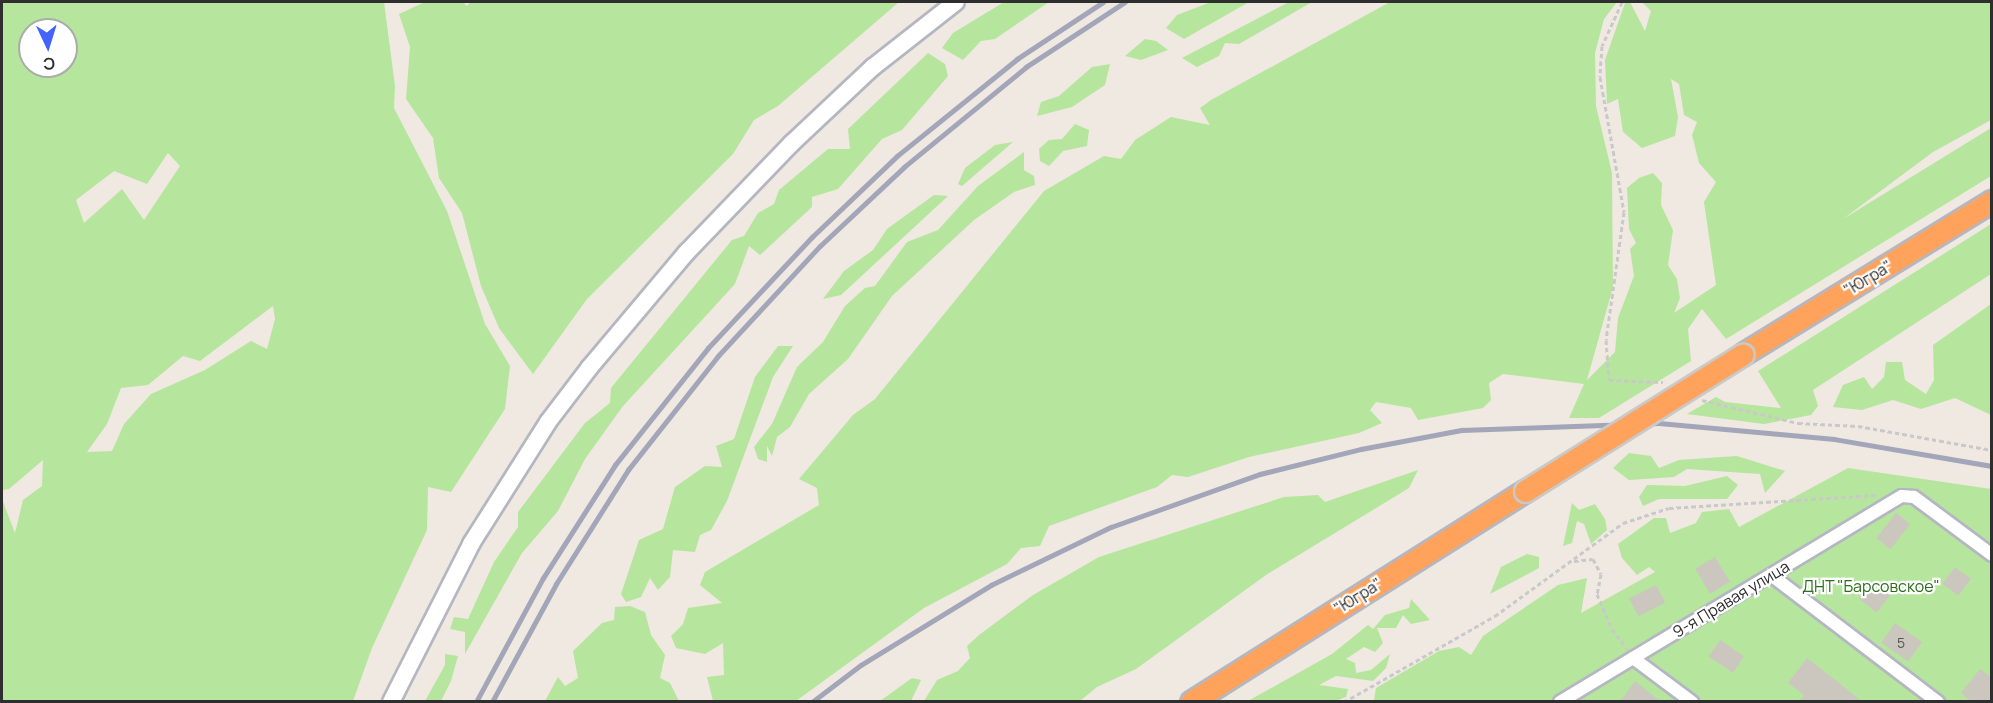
<!DOCTYPE html>
<html>
<head>
<meta charset="utf-8">
<style>
  body { margin:0 }
  #map { position:relative; width:1993px; height:703px; overflow:hidden; background:#efe9e1; font-family:Manrope,sans-serif }
  div>[style] { position:absolute }
  [style*='--x'] { left:calc(var(--x)*1px); top:calc(var(--y)*1px); width:calc(var(--w)*1px); rotate:calc(var(--a)*1deg) }
  .green>* { inset:0; background:#b6e59e }
  .building>* { inset:0; background:#cbc7bf; transform-origin:0 0 }
  .path>* { height:3px; margin-top:-1.5px; transform-origin:0; background:repeating-linear-gradient(90deg,#c9c9c9 0 4.5px,transparent 0 7.5px) }
  .roads { filter:drop-shadow(2px 0 #b4b7c1) drop-shadow(-2px 0 #b4b7c1) drop-shadow(0 2px #b4b7c1) drop-shadow(0 -2px #b4b7c1) }
  .street>* { height:12px; margin:-6px; padding:0 6px; transform-origin:6px; border-radius:6px; background:#fff }
  .secondary>* { height:16px; margin:-8px; padding:0 8px; transform-origin:8px; border-radius:8px; background:#fff }
  .highway>* { height:21px; margin:-10.5px; padding:0 10.5px; transform-origin:10.5px; border-radius:10.5px; background:#ffa35c }
  .rail>* { height:4.5px; margin:-2.25px; padding:0 2.25px; transform-origin:2.25px; border-radius:2.25px; background:#a3a6b8 }
  .bridges { filter:drop-shadow(2px 0 #c9c9c9) drop-shadow(-2px 0 #c9c9c9) drop-shadow(0 2px #c9c9c9) drop-shadow(0 -2px #c9c9c9) }
  .highway-bridge>* { height:21px; margin:-10.5px; padding:0 10.5px; transform-origin:10.5px; border-radius:10.5px; background:#ffa35c }
  span { translate:-50% -50%; white-space:nowrap; text-align:center; line-height:1.15; -webkit-text-stroke:4.5px #fff; paint-order:stroke }
  .number-label { font-size:14px; color:#555452 }
  .number-label span { -webkit-text-stroke-width:0 }
  .street-label { font-size:16px; color:#2e2e2e }
  .park-label { font-size:16px; color:#2c6e1b }
  .frame { position:absolute; inset:0; border:3px solid #2e2e2e; pointer-events:none }
  .north { position:absolute; left:18px; top:18px; width:60px; height:60px; box-sizing:border-box; background:#fff; border:2px solid #ababab; border-radius:50%; rotate:176deg; font-size:16px; font-weight:700; line-height:24px; text-align:center; color:#2e2e2e }
  .north::after { content:''; display:block; margin:auto; width:21px; height:27px; background:#4264fb; clip-path:polygon(50% 0,100% 100%,50% 72%,0 100%) }
</style>
</head>
<body>
<div id="map">
  <div class="green">
    <div style="clip-path:polygon(evenodd,2px 2px,384px 2px,395px 86px,394px 108px,447px 211px,485px 324px,510px 366px,505px 409px,451px 492px,428px 487px,427px 530px,372px 648px,353px 701px,2px 701px,2px 499px,15px 533px,23px 500px,42px 486px,43px 460px,9px 489px,2px 490px,2px 2px,30px 30px,66px 30px,66px 66px,30px 66px,30px 30px,2px 2px,168px 153px,180px 166px,144px 220px,122px 189px,84px 223px,76px 200px,114px 171px,147px 184px,168px 153px,2px 2px,273px 306px,275px 319px,267px 349px,251px 341px,205px 370px,151px 394px,124px 424px,112px 451px,87px 452px,107px 424px,121px 388px,148px 385px,183px 356px,200px 361px,273px 306px)"></div>
    <div style="clip-path:polygon(425px 2px,463px 2px,467px 6px,470px 2px,899px 2px,778px 106px,754px 120px,733px 154px,587px 299px,533px 374px,499px 328px,481px 286px,462px 213px,439px 178px,433px 138px,406px 99px,410px 47px,399px 14px)"></div>
    <div style="clip-path:polygon(1004px 2px,1049px 2px,995px 39px,981px 41px,963px 60px,942px 48px,953px 33px)"></div>
    <div style="clip-path:polygon(1211px 2px,1249px 2px,1184px 39px,1166px 28px,1177px 15px)"></div>
    <div style="clip-path:polygon(1289px 2px,1312px 2px,1239px 44px,1225px 43px,1219px 56px,1197px 67px,1182px 58px)"></div>
    <div style="clip-path:polygon(1390px 2px,1617px 2px,1604px 19px,1595px 53px,1596px 106px,1612px 173px,1613px 287px,1587px 380px,1615px 352px,1618px 318px,1634px 276px,1630px 249px,1636px 243px,1629px 229px,1627px 188px,1639px 178px,1653px 173px,1662px 183px,1661px 205px,1673px 230px,1668px 265px,1677px 279px,1680px 298px,1674px 313px,1716px 285px,1704px 202px,1716px 182px,1699px 163px,1692px 135px,1697px 122px,1684px 115px,1679px 84px,1671px 79px,1678px 117px,1675px 136px,1642px 148px,1623px 132px,1618px 99px,1607px 104px,1605px 60px,1625px 3px,1630px 2px,1645px 31px,1651px 11px,1642px 2px,1991px 2px,1991px 120px,1933px 152px,1843px 219px,1991px 128px,1991px 176px,1726px 339px,1702px 309px,1688px 329px,1691px 361px,1599px 418px,1569px 418px,1584px 384px,1503px 374px,1489px 383px,1491px 400px,1483px 408px,1418px 420px,1411px 408px,1376px 402px,1370px 410px,1382px 423px,1359px 433px,1249px 457px,1188px 477px,1172px 475px,1157px 487px,1049px 526px,1040px 546px,1021px 548px,1007px 564px,924px 608px,796px 701px,713px 701px,707px 677px,724px 675px,723px 643px,705px 654px,676px 648px,671px 636px,683px 624px,688px 608px,722px 603px,700px 585px,705px 572px,819px 505px,817px 488px,799px 479px,853px 415px,875px 399px,1044px 191px,1104px 156px,1121px 159px,1135px 140px,1171px 117px,1210px 125px,1200px 108px,1211px 100px)"></div>
    <div style="clip-path:polygon(1145px 39px,1156px 41px,1168px 50px,1141px 60px,1125px 56px)"></div>
    <div style="clip-path:polygon(928px 53px,945px 64px,948px 76px,902px 130px,882px 139px,838px 189px,812px 197px,812px 207px,760px 255px,749px 246px,735px 284px,623px 406px,585px 459px,558px 511px,522px 553px,465px 654px,465px 632px,450px 629px,454px 617px,468px 619px,494px 562px,518px 527px,518px 512px,585px 423px,610px 403px,611px 388px,732px 240px,744px 236px,758px 213px,774px 204px,779px 190px,828px 149px,850px 149px,848px 129px)"></div>
    <div style="clip-path:polygon(1110px 64px,1105px 85px,1072px 107px,1037px 116px,1041px 102px,1059px 96px,1092px 67px)"></div>
    <div style="clip-path:polygon(1075px 124px,1089px 130px,1087px 146px,1063px 151px,1049px 166px,1040px 161px,1039px 149px,1049px 140px,1062px 139px)"></div>
    <div style="clip-path:polygon(1013px 142px,962px 186px,958px 184px,965px 168px,995px 145px)"></div>
    <div style="clip-path:polygon(1024px 152px,1024px 170px,1034px 176px,1035px 185px,1014px 192px,974px 220px,892px 296px,848px 359px,809px 394px,790px 427px,777px 437px,772px 456px,767px 446px,767px 462px,758px 459px,754px 447px,772px 424px,797px 367px,823px 342px,845px 306px,865px 288px,875px 286px,907px 242px,938px 230px,978px 186px)"></div>
    <div style="clip-path:polygon(934px 195px,948px 196px,841px 295px,823px 299px,844px 271px,873px 250px,887px 229px)"></div>
    <div style="clip-path:polygon(1991px 224px,1991px 274px,1813px 390px,1818px 406px,1811px 415px,1764px 424px,1687px 414px,1716px 397px,1725px 402px,1781px 408px,1758px 371px)"></div>
    <div style="clip-path:polygon(1991px 304px,1991px 415px,1955px 398px,1921px 409px,1893px 400px,1862px 410px,1833px 407px,1843px 385px,1864px 377px,1872px 389px,1884px 377px,1886px 362px,1902px 362px,1905px 380px,1926px 394px,1934px 380px,1933px 345px)"></div>
    <div style="clip-path:polygon(778px 346px,793px 346px,773px 377px,727px 501px,711px 530px,700px 535px,695px 552px,673px 550px,670px 577px,658px 590px,650px 578px,641px 597px,626px 602px,621px 594px,639px 540px,663px 529px,675px 487px,705px 466px,722px 467px,716px 446px,734px 439px,755px 377px)"></div>
    <div style="clip-path:polygon(1629px 453px,1651px 456px,1659px 468px,1679px 460px,1737px 456px,1785px 471px,1765px 493px,1760px 474px,1687px 469px,1674px 477px,1629px 480px,1613px 468px)"></div>
    <div style="clip-path:polygon(1848px 468px,1991px 489px,1991px 701px,1356px 702px,1374px 700px,1376px 688px,1439px 651px,1459px 647px,1471px 655px,1483px 636px,1558px 585px,1587px 578px,1581px 613px,1655px 572px,1649px 567px,1637px 575px,1622px 558px,1618px 544px,1654px 518px,1666px 518px,1670px 533px,1696px 523px,1702px 512px,1729px 509px,1739px 527px)"></div>
    <div style="clip-path:polygon(1418px 470px,1409px 488px,1266px 575px,1136px 669px,1097px 687px,1080px 701px,924px 701px,937px 680px,958px 671px,970px 658px,967px 646px,979px 635px,1033px 595px,1099px 557px,1284px 497px,1318px 495px,1325px 502px)"></div>
    <div style="clip-path:polygon(1727px 476px,1738px 485px,1727px 499px,1659px 499px,1643px 506px,1639px 497px,1647px 485px,1685px 486px)"></div>
    <div style="clip-path:polygon(1572px 503px,1579px 510px,1595px 504px,1605px 519px,1607px 530px,1591px 544px,1584px 524px,1577px 521px,1572px 543px,1563px 546px)"></div>
    <div style="clip-path:polygon(1527px 554px,1539px 557px,1539px 568px,1490px 594px,1501px 567px)"></div>
    <div style="clip-path:polygon(1411px 599px,1430px 620px,1411px 624px,1403px 615px,1396px 628px,1377px 628px,1383px 643px,1375px 652px,1364px 647px,1346px 659px,1355px 663px,1356px 673px,1371px 670px,1390px 654px,1386px 668px,1373px 681px,1336px 676px,1319px 685px,1348px 689px,1346px 697px,1335px 701px,1248px 701px,1332px 654px,1368px 625px,1373px 629px,1385px 615px,1409px 608px)"></div>
    <div style="clip-path:polygon(630px 606px,645px 612px,651px 635px,665px 655px,660px 678px,670px 683px,679px 701px,545px 701px,558px 677px,565px 686px,578px 678px,573px 651px,602px 623px,614px 620px,615px 607px)"></div>
    <div style="clip-path:polygon(445px 654px,458px 656px,451px 681px,441px 701px,425px 701px,445px 665px)"></div>
    <div style="clip-path:polygon(912px 678px,921px 680px,911px 701px,880px 701px)"></div>
  </div>
  <div class="building">
    <div style="left:1896px;top:513px;width:18px;height:32px;rotate:38deg"></div>
    <div style="left:1715px;top:557px;width:29px;height:23px;rotate:59deg"></div>
    <div style="left:1955px;top:567px;width:20px;height:21px;rotate:37deg"></div>
    <div style="left:1872px;top:581px;width:23px;height:22px;rotate:38deg"></div>
    <div style="left:1656px;top:585px;width:20px;height:30px;rotate:63deg"></div>
    <div style="left:1895px;top:623px;width:33px;height:24px;rotate:35deg"></div>
    <div style="left:1720px;top:640px;width:29px;height:20px;rotate:34deg"></div>
    <div style="clip-path:polygon(1807px 658px,1838px 682px,1862px 702px,1799px 702px,1804px 695px,1788px 683px)"></div>
    <div style="clip-path:polygon(1980px 669px,1992px 678px,1992px 702px,1972px 702px,1961px 693px)"></div>
    <div style="clip-path:polygon(1635px 681px,1661px 702px,1620px 702px)"></div>
  </div>
  <div class="path">
    <div style="--x:1622;--y:2;--w:48;--a:114.4"></div>
    <div style="--x:1602;--y:46;--w:31;--a:94"></div>
    <div style="--x:1600;--y:77;--w:137;--a:79.9"></div>
    <div style="--x:1624;--y:212;--w:129;--a:98"></div>
    <div style="--x:1606;--y:340;--w:40;--a:85.7"></div>
    <div style="--x:1609;--y:380;--w:54;--a:2.1"></div>
    <div style="--x:1702;--y:400;--w:99;--a:13.5"></div>
    <div style="--x:1798;--y:423;--w:60;--a:2.9"></div>
    <div style="--x:1858;--y:426;--w:136;--a:10.2"></div>
    <div style="--x:1574;--y:561;--w:19;--a:-6"></div>
    <div style="--x:1593;--y:559;--w:17;--a:62"></div>
    <div style="--x:1601;--y:574;--w:20;--a:101"></div>
    <div style="--x:1597;--y:594;--w:38;--a:67"></div>
    <div style="--x:1612;--y:629;--w:25;--a:53"></div>
    <div style="--x:1344;--y:702;--w:174;--a:-29.7"></div>
    <div style="--x:1495;--y:616;--w:158;--a:-36"></div>
    <div style="--x:1623;--y:523;--w:48;--a:-18.1"></div>
    <div style="--x:1669;--y:508;--w:207;--a:-3.6"></div>
  </div>
  <div class="roads">
    <div class="street">
      <div style="--x:1771;--y:575;--w:210;--a:37.3"></div>
      <div style="--x:1633;--y:658;--w:74;--a:36.7"></div>
      <div style="--x:1560;--y:702;--w:399;--a:-31.1"></div>
      <div style="--x:1902;--y:496;--w:12;--a:5"></div>
      <div style="--x:1914;--y:497;--w:97;--a:36.6"></div>
    </div>
    <div class="secondary">
      <div style="--x:391;--y:702;--w:177;--a:-63.1"></div>
      <div style="--x:471;--y:544;--w:144;--a:-57.7"></div>
      <div style="--x:548;--y:422;--w:69;--a:-52.6"></div>
      <div style="--x:590;--y:367;--w:150;--a:-49.9"></div>
      <div style="--x:687;--y:252;--w:151;--a:-46.1"></div>
      <div style="--x:792;--y:143;--w:111;--a:-43.2"></div>
      <div style="--x:873;--y:67;--w:105;--a:-38.1"></div>
    </div>
    <div class="highway">
      <div style="--x:1743;--y:354;--w:292;--a:-31.6"></div>
      <div style="--x:1191;--y:702;--w:395;--a:-32.3"></div>
    </div>
  </div>
  <div class="rail">
    <div style="--x:476;--y:702;--w:141;--a:-61.6"></div>
    <div style="--x:543;--y:578;--w:134;--a:-57.5"></div>
    <div style="--x:615;--y:465;--w:149;--a:-51.5"></div>
    <div style="--x:708;--y:348;--w:152;--a:-46.9"></div>
    <div style="--x:812;--y:237;--w:117;--a:-43.6"></div>
    <div style="--x:897;--y:156;--w:154;--a:-38.9"></div>
    <div style="--x:1017;--y:59;--w:103;--a:-33.5"></div>
    <div style="--x:492;--y:702;--w:134;--a:-61.5"></div>
    <div style="--x:556;--y:584;--w:135;--a:-57.7"></div>
    <div style="--x:628;--y:470;--w:145;--a:-51.7"></div>
    <div style="--x:718;--y:356;--w:150;--a:-47.2"></div>
    <div style="--x:820;--y:246;--w:115;--a:-43.2"></div>
    <div style="--x:904;--y:167;--w:158;--a:-39.3"></div>
    <div style="--x:1026;--y:67;--w:118;--a:-33.3"></div>
    <div style="--x:812;--y:702;--w:61;--a:-37.1"></div>
    <div style="--x:861;--y:665;--w:153;--a:-31.6"></div>
    <div style="--x:991;--y:585;--w:133;--a:-25.8"></div>
    <div style="--x:1111;--y:527;--w:158;--a:-19.6"></div>
    <div style="--x:1260;--y:474;--w:104;--a:-13.9"></div>
    <div style="--x:1361;--y:449;--w:103;--a:-10.7"></div>
    <div style="--x:1462;--y:430;--w:197;--a:-2"></div>
    <div style="--x:1659;--y:423;--w:176;--a:5.2"></div>
    <div style="--x:1834;--y:439;--w:160;--a:9.7"></div>
  </div>
  <div class="bridges">
    <div class="highway-bridge">
      <div style="--x:1525;--y:491;--w:257;--a:-32.1"></div>
    </div>
  </div>
  <div class="number-label">
    <span style="left:1901px;top:643px">5</span>
  </div>
  <div class="street-label">
    <span style="left:1868px;top:278px;rotate:-31deg">"Югра"</span>
    <span style="left:1358px;top:596px;rotate:-32deg">"Югра"</span>
    <span style="left:1731px;top:599px;rotate:-31deg">9-я Правая улица</span>
  </div>
  <div class="park-label">
    <span style="left:1871px;top:586px">ДНТ "Барсовское"</span>
  </div>
  <div class="frame"></div>
  <div class="north">С</div>
</div>
</body>
</html>
